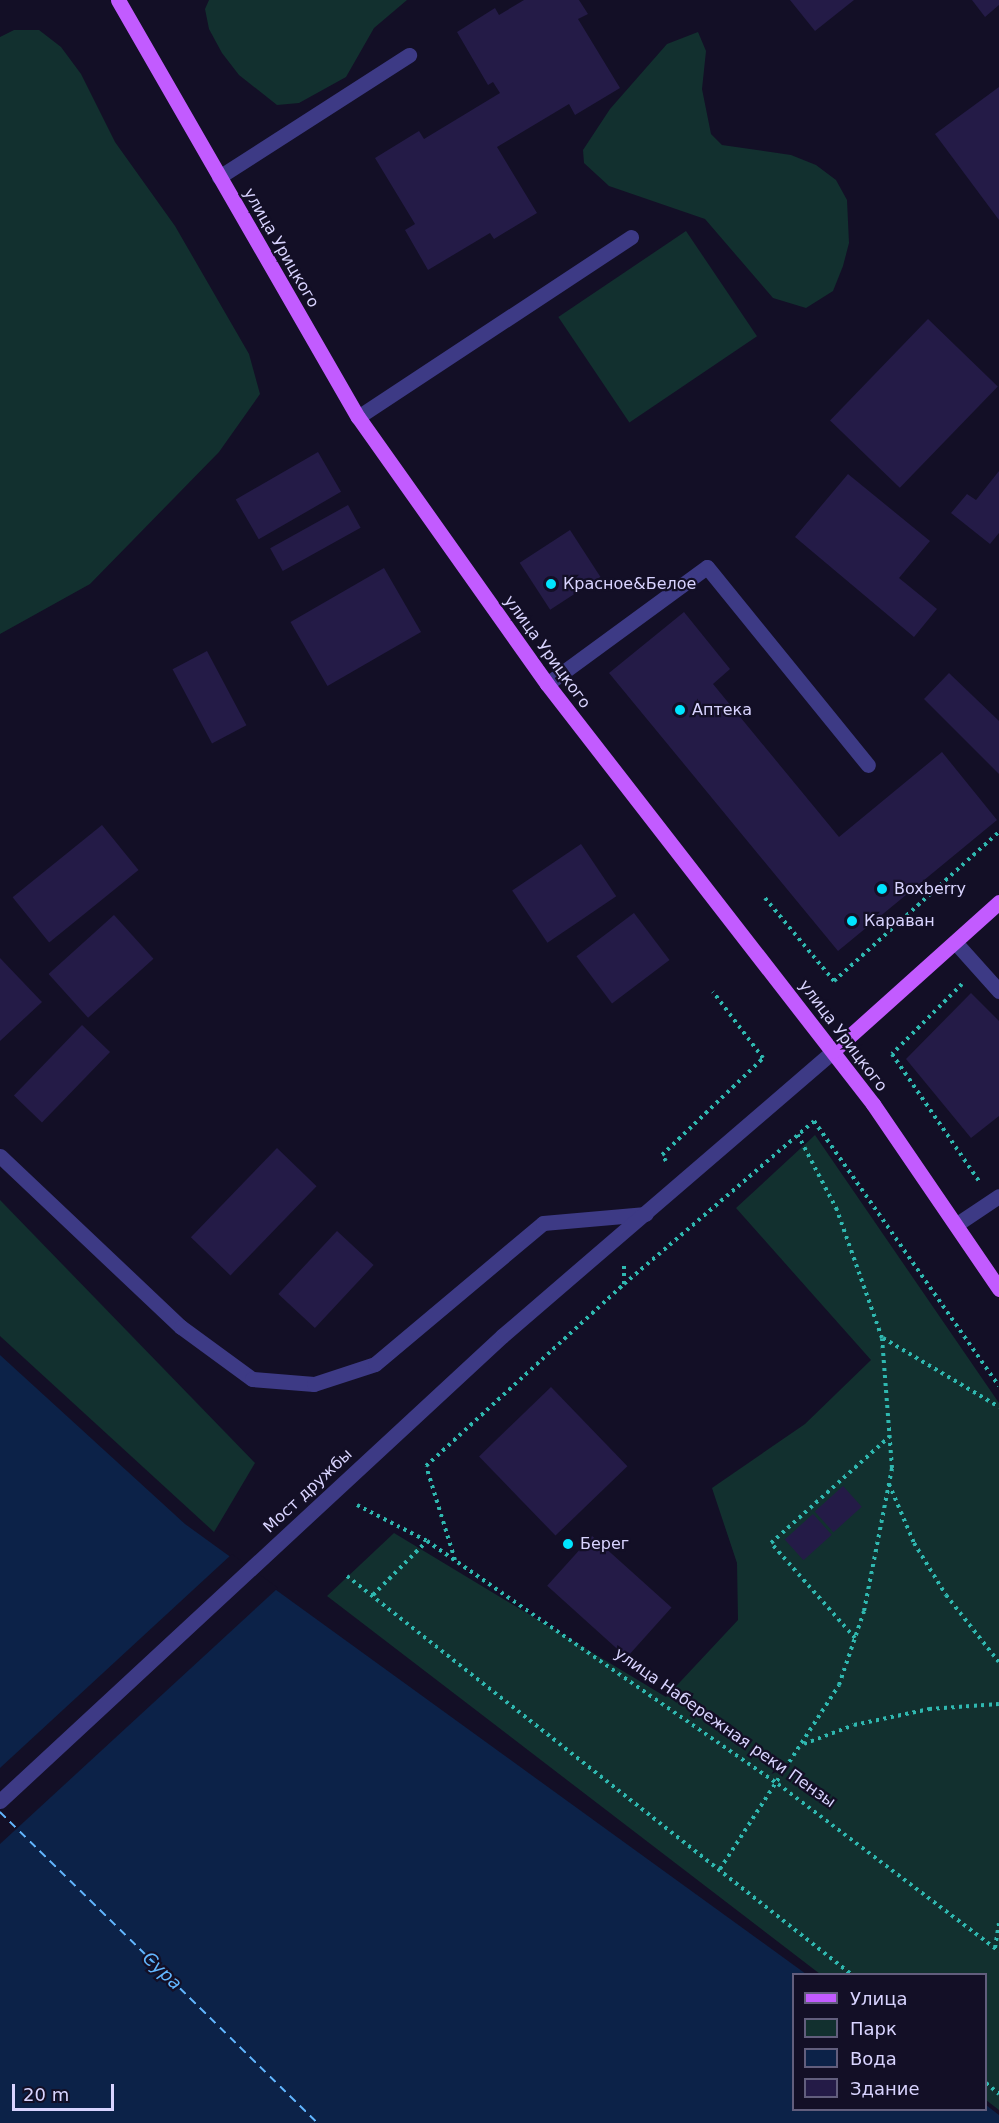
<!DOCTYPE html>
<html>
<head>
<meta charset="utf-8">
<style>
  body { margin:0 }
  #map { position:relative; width:999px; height:2123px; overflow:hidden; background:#130f26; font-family:"DejaVu Sans",sans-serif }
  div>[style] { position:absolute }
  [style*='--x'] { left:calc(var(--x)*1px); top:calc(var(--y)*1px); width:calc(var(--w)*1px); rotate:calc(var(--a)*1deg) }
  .green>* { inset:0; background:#12302f; transform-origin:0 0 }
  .water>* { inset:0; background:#0c2248 }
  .pier>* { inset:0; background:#130f26 }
  .ferry>* { height:1.5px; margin-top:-0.75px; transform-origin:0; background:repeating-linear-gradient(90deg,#62b6ff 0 8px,transparent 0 14px) }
  .building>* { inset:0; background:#241b47; transform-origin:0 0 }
  .path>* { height:4px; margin-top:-2px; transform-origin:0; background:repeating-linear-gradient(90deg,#2fb8b0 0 3px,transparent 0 7.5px) }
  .minor>* { height:15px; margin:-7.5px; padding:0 7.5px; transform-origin:7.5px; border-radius:7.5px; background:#3d3a85 }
  .major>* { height:15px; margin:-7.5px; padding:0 7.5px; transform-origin:7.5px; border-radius:7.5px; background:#c25bff }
  .dots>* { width:16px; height:16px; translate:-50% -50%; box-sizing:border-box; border:3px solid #130f26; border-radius:50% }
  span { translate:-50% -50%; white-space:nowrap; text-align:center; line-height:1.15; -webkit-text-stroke:4.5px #130f26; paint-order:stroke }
  .street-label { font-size:16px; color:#d9d4ff }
  .poi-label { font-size:16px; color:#d9d4ff }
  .left { translate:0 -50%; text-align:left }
  .water-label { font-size:18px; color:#62b6ff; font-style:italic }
  .legend { position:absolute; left:792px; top:1973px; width:195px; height:138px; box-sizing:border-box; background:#130f26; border:2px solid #625e7d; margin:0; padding:8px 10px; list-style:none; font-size:18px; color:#d9d4ff }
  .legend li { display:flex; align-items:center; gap:12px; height:30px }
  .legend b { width:30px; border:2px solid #625e7d }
  .scale { position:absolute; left:12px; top:2084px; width:102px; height:27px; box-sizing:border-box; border:3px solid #d9d4ff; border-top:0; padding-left:8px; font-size:18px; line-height:21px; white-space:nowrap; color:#d9d4ff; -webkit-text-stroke:4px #130f26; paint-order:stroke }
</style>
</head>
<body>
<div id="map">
  <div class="green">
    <div style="clip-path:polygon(209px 0,407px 0,374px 28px,346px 77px,299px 103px,277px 105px,239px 75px,222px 53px,209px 29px,205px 9px)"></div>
    <div style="clip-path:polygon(14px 30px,39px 30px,61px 47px,81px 74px,115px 142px,175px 226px,249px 354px,260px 394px,219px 452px,90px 584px,0 634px,0 37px)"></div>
    <div style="clip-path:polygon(698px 32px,706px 51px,702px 89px,711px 134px,722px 145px,791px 155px,816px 165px,836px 180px,847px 200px,849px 243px,843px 266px,833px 291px,806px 308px,773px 298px,705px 219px,609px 186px,584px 163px,583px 150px,610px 109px,667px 44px)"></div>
    <div style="left:686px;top:231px;width:127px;height:154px;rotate:56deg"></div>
    <div style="clip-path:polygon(815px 1135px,999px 1403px,999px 2110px,986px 2100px,986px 1974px,820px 1974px,327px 1596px,394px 1533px,666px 1697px,738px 1620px,737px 1563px,712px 1488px,805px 1424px,871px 1360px,736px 1208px)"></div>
    <div style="clip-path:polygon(0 1200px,255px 1463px,214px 1532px,0 1336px)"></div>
  </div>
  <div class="water">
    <div style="clip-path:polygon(0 1355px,185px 1524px,806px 1974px,794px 1974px,794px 2110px,986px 2110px,986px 2105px,999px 2115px,999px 2123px,0 2123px)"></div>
  </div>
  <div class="pier">
    <div style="clip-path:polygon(232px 1554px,278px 1588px,0 1844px,0 1768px)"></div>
  </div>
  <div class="ferry">
    <div style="--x:0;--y:1812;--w:445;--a:44.4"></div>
  </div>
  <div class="building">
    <div style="clip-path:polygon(524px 0,579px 0,588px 14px,578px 19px,620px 88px,575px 115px,569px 104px,497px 147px,537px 213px,494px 239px,490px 233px,428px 270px,405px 230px,415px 224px,375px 158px,419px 131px,424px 139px,500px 93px,493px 82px,488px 85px,457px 32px,495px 8px,499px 15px)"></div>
    <div style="clip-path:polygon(790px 0,854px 0,815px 31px)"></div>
    <div style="clip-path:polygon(972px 0,999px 0,999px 5px,985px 17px)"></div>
    <div style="clip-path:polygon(999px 87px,999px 220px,935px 134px)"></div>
    <div style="left:928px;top:319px;width:97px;height:141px;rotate:44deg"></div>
    <div style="left:318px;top:452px;width:46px;height:95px;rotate:60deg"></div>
    <div style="clip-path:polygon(999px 471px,999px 533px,990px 544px,951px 513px,967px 494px,976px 500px)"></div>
    <div style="clip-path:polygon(848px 474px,930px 541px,899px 578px,937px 609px,914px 637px,795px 537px)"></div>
    <div style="left:348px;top:505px;width:26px;height:89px;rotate:61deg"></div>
    <div style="left:570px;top:530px;width:56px;height:60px;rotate:57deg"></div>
    <div style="left:384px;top:568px;width:74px;height:108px;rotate:60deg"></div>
    <div style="clip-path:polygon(684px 612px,730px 669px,713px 684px,839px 837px,942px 752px,997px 820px,838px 951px,609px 673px)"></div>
    <div style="left:207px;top:651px;width:84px;height:39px;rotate:62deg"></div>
    <div style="clip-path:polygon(949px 673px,999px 721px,999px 774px,924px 699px)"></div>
    <div style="left:102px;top:825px;width:58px;height:115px;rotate:51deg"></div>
    <div style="left:581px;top:844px;width:63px;height:83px;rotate:56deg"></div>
    <div style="left:634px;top:913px;width:59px;height:72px;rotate:53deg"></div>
    <div style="left:114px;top:915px;width:59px;height:88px;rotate:48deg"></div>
    <div style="clip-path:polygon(0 958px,42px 1002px,0 1041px)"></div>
    <div style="clip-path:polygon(971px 993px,999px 1021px,999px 1116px,971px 1138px,906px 1059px)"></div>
    <div style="left:82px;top:1025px;width:39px;height:98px;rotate:44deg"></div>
    <div style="left:277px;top:1148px;width:55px;height:124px;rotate:44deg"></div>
    <div style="left:337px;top:1231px;width:50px;height:86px;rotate:43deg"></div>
    <div style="left:551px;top:1387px;width:110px;height:100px;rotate:46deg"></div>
    <div style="left:843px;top:1486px;width:28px;height:38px;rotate:48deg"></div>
    <div style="left:813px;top:1514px;width:28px;height:38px;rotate:48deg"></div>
    <div style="left:592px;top:1536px;width:107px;height:67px;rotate:42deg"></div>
  </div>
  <div class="path">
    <div style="--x:765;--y:898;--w:108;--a:50.3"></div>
    <div style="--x:834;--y:981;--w:222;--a:-42.1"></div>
    <div style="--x:962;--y:984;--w:99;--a:135"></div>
    <div style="--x:892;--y:1054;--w:154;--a:55.6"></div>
    <div style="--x:666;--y:1161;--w:7;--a:-124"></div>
    <div style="--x:662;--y:1155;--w:140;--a:-43.8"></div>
    <div style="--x:763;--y:1058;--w:83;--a:-127.1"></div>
    <div style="--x:624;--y:1284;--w:250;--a:-40.6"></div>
    <div style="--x:814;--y:1121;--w:323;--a:55.1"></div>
    <div style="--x:883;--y:1338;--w:135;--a:30.7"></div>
    <div style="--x:889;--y:1484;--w:64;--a:67"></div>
    <div style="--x:914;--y:1543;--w:61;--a:58.4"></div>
    <div style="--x:946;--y:1595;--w:85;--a:51.7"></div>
    <div style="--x:357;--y:1505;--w:79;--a:27.2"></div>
    <div style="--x:427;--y:1541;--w:427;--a:34.7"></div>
    <div style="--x:778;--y:1784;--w:277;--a:37.1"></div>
    <div style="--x:455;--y:1560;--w:98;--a:-107.1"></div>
    <div style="--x:426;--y:1466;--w:269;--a:-42.6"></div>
    <div style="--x:624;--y:1284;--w:19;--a:-90"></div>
    <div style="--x:347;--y:1576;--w:642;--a:38.3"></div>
    <div style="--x:373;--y:1595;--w:76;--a:-45"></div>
    <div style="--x:855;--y:1638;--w:127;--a:-131.5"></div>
    <div style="--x:771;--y:1543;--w:159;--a:-41.9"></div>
    <div style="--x:804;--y:1744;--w:53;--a:-20.8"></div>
    <div style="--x:854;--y:1725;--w:77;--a:-12"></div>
    <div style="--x:929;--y:1709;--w:70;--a:-4.1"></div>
    <div style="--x:720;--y:1869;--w:219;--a:-57.1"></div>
    <div style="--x:839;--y:1685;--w:78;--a:-71.3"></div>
    <div style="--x:864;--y:1611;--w:146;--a:-78.9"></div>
    <div style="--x:892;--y:1468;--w:130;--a:-94.4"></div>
    <div style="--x:882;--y:1338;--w:136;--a:-109.4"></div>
    <div style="--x:837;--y:1210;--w:85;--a:-117.5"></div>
    <div style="--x:995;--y:1948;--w:25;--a:-81"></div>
    <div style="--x:986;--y:2083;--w:17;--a:40"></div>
  </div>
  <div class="minor">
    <div style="--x:219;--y:177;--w:226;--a:-32.7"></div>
    <div style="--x:358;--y:417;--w:327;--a:-33.4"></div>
    <div style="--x:547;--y:684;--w:198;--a:-36.2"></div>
    <div style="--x:707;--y:567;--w:255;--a:50.9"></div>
    <div style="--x:955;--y:942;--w:66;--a:48.1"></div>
    <div style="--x:0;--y:1156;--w:249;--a:43.4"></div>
    <div style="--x:181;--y:1327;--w:88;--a:36.2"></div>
    <div style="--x:252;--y:1379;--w:62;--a:4.6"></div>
    <div style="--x:314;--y:1384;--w:64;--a:-18.2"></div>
    <div style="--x:375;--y:1364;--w:219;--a:-40"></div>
    <div style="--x:543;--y:1223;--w:103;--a:-5"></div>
    <div style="--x:957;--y:1224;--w:50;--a:-33.7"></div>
    <div style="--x:0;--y:1801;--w:684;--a:-42.81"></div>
    <div style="--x:502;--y:1336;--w:437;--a:-40.7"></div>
  </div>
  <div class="major">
    <div style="--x:118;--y:0;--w:481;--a:60.1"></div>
    <div style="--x:358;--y:417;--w:327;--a:54.7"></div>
    <div style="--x:547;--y:684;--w:532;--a:52.18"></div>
    <div style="--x:873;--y:1104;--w:224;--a:55.7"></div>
    <div style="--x:833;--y:1051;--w:223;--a:-41.9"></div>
  </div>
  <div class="dots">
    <div style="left:551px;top:584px;background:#00e5ff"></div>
    <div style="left:680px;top:710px;background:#00e5ff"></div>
    <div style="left:882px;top:889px;background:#00e5ff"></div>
    <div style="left:852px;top:921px;background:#00e5ff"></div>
    <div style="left:568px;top:1544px;background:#00e5ff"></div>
  </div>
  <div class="street-label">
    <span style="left:281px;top:248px;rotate:60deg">улица Урицкого</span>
    <span style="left:547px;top:652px;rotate:54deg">улица Урицкого</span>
    <span style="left:843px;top:1036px;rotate:53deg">улица Урицкого</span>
    <span style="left:308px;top:1491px;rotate:-43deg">Мост дружбы</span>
    <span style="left:725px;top:1728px;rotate:35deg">улица Набережная реки Пензы</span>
  </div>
  <div class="poi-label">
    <span class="left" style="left:563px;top:584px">Красное&amp;Белое</span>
    <span class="left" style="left:692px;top:710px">Аптека</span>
    <span class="left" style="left:894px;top:889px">Boxberry</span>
    <span class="left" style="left:864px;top:921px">Караван</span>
    <span class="left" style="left:580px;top:1544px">Берег</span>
  </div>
  <div class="water-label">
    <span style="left:162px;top:1971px;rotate:43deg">Сура</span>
  </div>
  <ul class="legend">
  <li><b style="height:8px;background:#c25bff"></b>Улица</li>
  <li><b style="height:16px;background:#12302f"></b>Парк</li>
  <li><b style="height:16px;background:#0c2248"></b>Вода</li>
  <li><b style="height:16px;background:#241b47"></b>Здание</li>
  </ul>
  <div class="scale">20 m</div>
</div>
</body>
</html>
